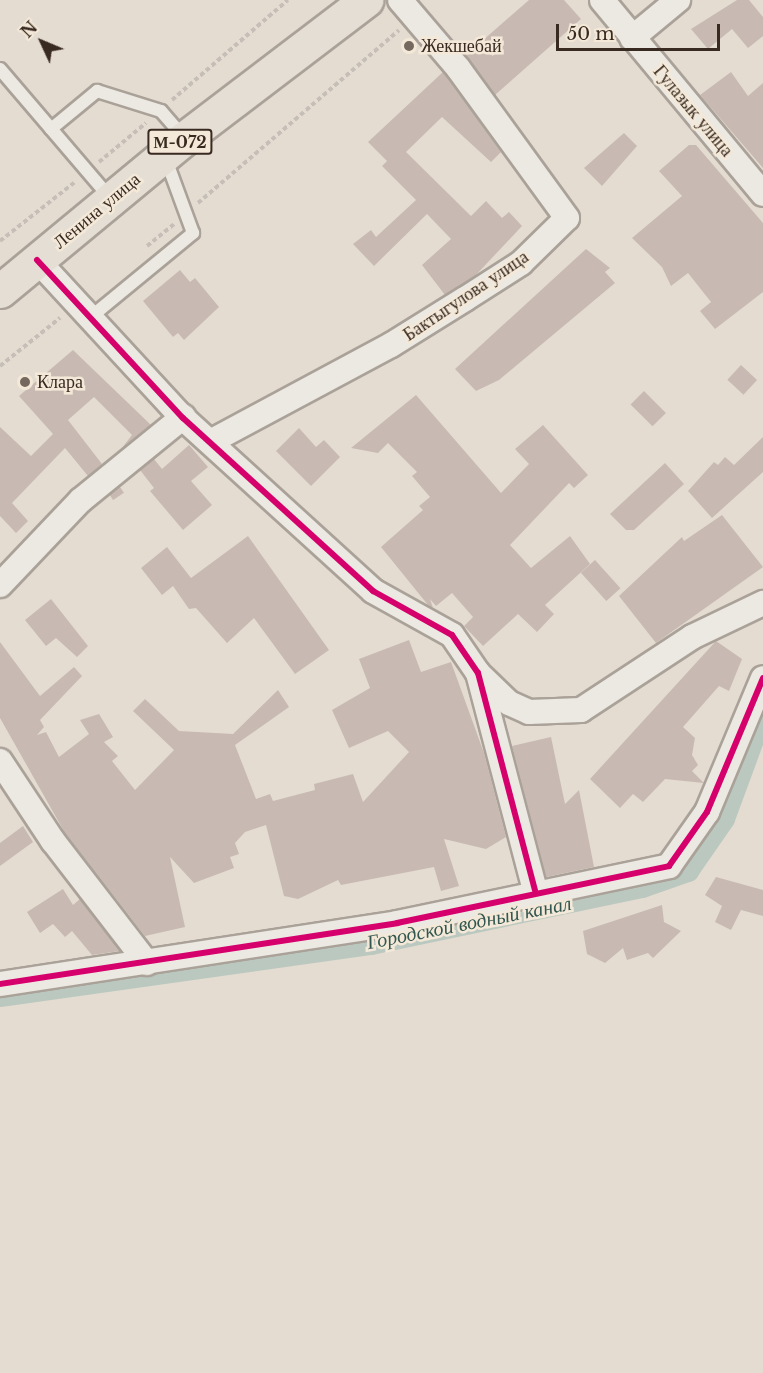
<!DOCTYPE html>
<html>
<head>
<meta charset="utf-8">
<style>
  body { margin:0 }
  #map { position:relative; width:763px; height:1373px; overflow:hidden; background:#e4dcd1; font-family:"Libre Baskerville",serif }
  div>[style] { position:absolute }
  [style*='--x'] { left:calc(var(--x)*1px); top:calc(var(--y)*1px); width:calc(var(--w)*1px); rotate:calc(var(--a)*1deg) }
  .canal>* { height:22px; margin:-11px; padding:0 11px; transform-origin:11px; border-radius:11px; background:#bbc8bf }
  .building>* { inset:0; background:#c8bab2; transform-origin:0 0 }
  .path>* { height:4px; margin-top:-2px; transform-origin:0; background:repeating-linear-gradient(90deg,#c5bfb8 0 4.5px,transparent 0 7.5px) }
  .roads { filter:drop-shadow(2px 0 #aaa299) drop-shadow(-2px 0 #aaa299) drop-shadow(0 2px #aaa299) drop-shadow(0 -2px #aaa299) }
  .service>* { height:12px; margin:-6px; padding:0 6px; transform-origin:6px; border-radius:6px; background:#ece8e2 }
  .minor>* { height:24px; margin:-12px; padding:0 12px; transform-origin:12px; border-radius:12px; background:#ece8e2 }
  .primary>* { height:33px; margin:-16.5px; padding:0 16.5px; transform-origin:16.5px; border-radius:16.5px; background:#e4ded4 }
  .cycleway>* { height:6px; margin:-3px; padding:0 3px; transform-origin:3px; border-radius:3px; background:#d6006c }
  .dots>* { width:16px; height:16px; translate:-50% -50%; box-sizing:border-box; border:3px solid #f4e9d8; border-radius:50% }
  span { translate:-50% -50%; white-space:nowrap; text-align:center; line-height:1.15; -webkit-text-stroke:5px #f4e9d8; paint-order:stroke }
  .shield-label span { padding:2px 4px; background:#f4e9d8; border:2px solid; border-radius:4px; -webkit-text-stroke-width:0 }
  .shield-label { font-size:16px; color:#392a21; font-weight:700 }
  .poi-label { font-size:18px; color:#392a21 }
  .left { translate:0 -50%; text-align:left }
  .street-label { font-size:18px; color:#392a21 }
  .water-label { font-size:20px; color:#325750; font-style:italic }
  .north { position:absolute; left:12px; top:12px; width:60px; height:60px; -webkit-text-stroke:4px #f4e9d8; paint-order:stroke; rotate:314deg; font-size:16px; font-weight:700; line-height:24px; text-align:center; color:#392a21 }
  .north::after { content:''; display:block; margin:auto; width:21px; height:27px; background:#392a21; clip-path:polygon(50% 0,100% 100%,50% 72%,0 100%) }
  .scale { position:absolute; left:556px; top:24px; width:164px; height:27px; box-sizing:border-box; border:3px solid #392a21; border-top:0; padding-left:8px; font-size:18px; line-height:21px; white-space:nowrap; color:#392a21; -webkit-text-stroke:4px #f4e9d8; paint-order:stroke }
</style>
</head>
<body>
<div id="map">
  <div class="canal">
    <div style="--x:0;--y:996;--w:375;--a:-8"></div>
    <div style="--x:371;--y:944;--w:277;--a:-11.9"></div>
    <div style="--x:642;--y:887;--w:49;--a:-19.2"></div>
    <div style="--x:688;--y:871;--w:63;--a:-55.3"></div>
    <div style="--x:724;--y:819;--w:113;--a:-69.8"></div>
  </div>
  <div class="building">
    <div style="clip-path:polygon(529px 0,564px 0,581px 19px,495px 95px,466px 55px)"></div>
    <div style="clip-path:polygon(737px 0,749px 0,763px 17px,763px 36px,748px 48px,732px 29px,708px 49px,691px 29px)"></div>
    <div style="clip-path:polygon(443px 72px,501px 152px,491px 162px,442px 117px,406px 152px,471px 216px,486px 201px,502px 218px,509px 212px,522px 226px,475px 276px,445px 295px,422px 265px,451px 239px,427px 214px,374px 266px,353px 244px,371px 230px,376px 237px,416px 200px,382px 166px,387px 161px,368px 142px)"></div>
    <div style="clip-path:polygon(731px 72px,748px 96px,763px 83px,763px 168px,700px 95px)"></div>
    <div style="clip-path:polygon(624px 133px,637px 146px,602px 186px,584px 168px)"></div>
    <div style="clip-path:polygon(689px 145px,696px 145px,763px 223px,763px 292px,715px 329px,700px 311px,711px 302px,688px 273px,671px 286px,662px 267px,632px 238px,682px 196px,659px 171px)"></div>
    <div style="clip-path:polygon(586px 249px,610px 268px,605px 272px,615px 283px,499px 380px,476px 391px,455px 369px)"></div>
    <div style="clip-path:polygon(180px 270px,190px 282px,195px 278px,219px 307px,184px 340px,178px 333px,173px 337px,143px 301px)"></div>
    <div style="clip-path:polygon(73px 350px,151px 425px,122px 448px,132px 435px,94px 397px,68px 420px,102px 464px,88px 476px,65px 448px,12px 503px,28px 521px,16px 533px,0 516px,0 427px,31px 456px,53px 434px,19px 396px)"></div>
    <div style="left:741px;top:365px;width:22px;height:20px;rotate:43deg"></div>
    <div style="left:644px;top:391px;width:31px;height:19px;rotate:45deg"></div>
    <div style="clip-path:polygon(416px 395px,501px 493px,529px 464px,515px 449px,543px 425px,588px 475px,574px 488px,569px 483px,510px 545px,531px 568px,570px 536px,590px 564px,545px 605px,554px 614px,537px 632px,518px 614px,483px 646px,464px 626px,473px 617px,452px 593px,436px 606px,430px 599px,433px 608px,428px 605px,381px 547px,423px 510px,419px 506px,430px 497px,412px 476px,417px 472px,388px 443px,378px 453px,351px 448px)"></div>
    <div style="clip-path:polygon(299px 428px,316px 447px,324px 440px,340px 457px,311px 486px,276px 451px)"></div>
    <div style="clip-path:polygon(763px 437px,763px 472px,712px 518px,688px 491px,714px 462px,718px 465px,725px 457px,734px 465px)"></div>
    <div style="clip-path:polygon(189px 445px,208px 467px,191px 481px,212px 505px,183px 530px,150px 491px,154px 488px,140px 470px,154px 459px,162px 469px)"></div>
    <div style="clip-path:polygon(665px 463px,684px 484px,634px 530px,626px 530px,610px 514px)"></div>
    <div style="left:120px;top:487px;width:7px;height:13px;rotate:56deg"></div>
    <div style="clip-path:polygon(722px 515px,763px 567px,656px 643px,619px 596px,682px 537px,684px 541px)"></div>
    <div style="clip-path:polygon(248px 536px,329px 650px,295px 674px,254px 618px,227px 643px,196px 608px,189px 609px,173px 586px,162px 595px,141px 568px,167px 547px,191px 578px)"></div>
    <div style="left:595px;top:560px;width:38px;height:19px;rotate:48deg"></div>
    <div style="clip-path:polygon(51px 599px,88px 646px,77px 657px,56px 638px,46px 646px,25px 620px)"></div>
    <div style="clip-path:polygon(409px 640px,421px 672px,451px 662px,484px 753px,506px 837px,486px 849px,444px 839px,459px 886px,441px 891px,434px 867px,341px 885px,338px 880px,298px 899px,284px 896px,266px 825px,245px 832px,235px 843px,239px 854px,230px 857px,234px 868px,194px 883px,170px 857px,185px 927px,145px 936px,65px 833px,0 718px,0 642px,40px 696px,74px 667px,82px 676px,40px 720px,44px 727px,37px 735px,46px 732px,59px 757px,89px 734px,80px 720px,99px 714px,113px 737px,104px 742px,118px 756px,112px 761px,135px 790px,174px 750px,133px 711px,145px 699px,179px 731px,233px 734px,278px 690px,289px 707px,235px 745px,256px 799px,270px 794px,273px 801px,315px 790px,314px 784px,353px 774px,363px 802px,409px 752px,388px 731px,349px 748px,332px 710px,370px 688px,359px 659px)"></div>
    <div style="clip-path:polygon(716px 641px,742px 659px,729px 691px,719px 686px,683px 727px,695px 738px,692px 755px,698px 765px,692px 771px,704px 783px,665px 779px,643px 802px,633px 794px,620px 808px,590px 779px)"></div>
    <div style="clip-path:polygon(551px 737px,565px 804px,579px 790px,594px 867px,546px 877px,512px 746px)"></div>
    <div style="clip-path:polygon(23px 826px,33px 842px,0 866px,0 843px)"></div>
    <div style="clip-path:polygon(716px 877px,763px 890px,763px 916px,741px 910px,731px 930px,715px 922px,722px 906px,705px 895px)"></div>
    <div style="clip-path:polygon(63px 889px,73px 905px,80px 899px,120px 951px,92px 955px,72px 931px,65px 937px,53px 924px,40px 933px,27px 912px)"></div>
    <div style="clip-path:polygon(662px 905px,664px 922px,681px 931px,653px 958px,648px 953px,627px 960px,623px 948px,605px 963px,587px 954px,583px 931px)"></div>
  </div>
  <div class="path">
    <div style="--x:172;--y:100;--w:153;--a:-40.8"></div>
    <div style="--x:99;--y:162;--w:61;--a:-39.7"></div>
    <div style="--x:198;--y:203;--w:265;--a:-40.7"></div>
    <div style="--x:0;--y:241;--w:95;--a:-38.2"></div>
    <div style="--x:147;--y:246;--w:35;--a:-39"></div>
    <div style="--x:0;--y:366;--w:77;--a:-38.7"></div>
  </div>
  <div class="roads">
    <div class="service">
      <div style="--x:0;--y:69;--w:170;--a:49.5"></div>
      <div style="--x:51;--y:129;--w:60;--a:-39.6"></div>
      <div style="--x:97;--y:91;--w:67;--a:17.4"></div>
      <div style="--x:161;--y:111;--w:35;--a:49"></div>
      <div style="--x:92;--y:316;--w:131;--a:-39.4"></div>
      <div style="--x:193;--y:233;--w:81;--a:-110.2"></div>
    </div>
    <div class="minor">
      <div style="--x:602;--y:0;--w:252;--a:50.3"></div>
      <div style="--x:632;--y:38;--w:60;--a:-39.6"></div>
      <div style="--x:37;--y:260;--w:215;--a:47.3"></div>
      <div style="--x:183;--y:418;--w:257;--a:42.3"></div>
      <div style="--x:373;--y:591;--w:90;--a:29.1"></div>
      <div style="--x:452;--y:635;--w:46;--a:55.6"></div>
      <div style="--x:478;--y:673;--w:225;--a:75.3"></div>
      <div style="--x:210;--y:442;--w:205;--a:-28.2"></div>
      <div style="--x:391;--y:345;--w:87;--a:-31.9"></div>
      <div style="--x:465;--y:299;--w:67;--a:-32.7"></div>
      <div style="--x:521;--y:263;--w:64;--a:-44.4"></div>
      <div style="--x:567;--y:218;--w:185;--a:-126"></div>
      <div style="--x:458;--y:68;--w:89;--a:-130.5"></div>
      <div style="--x:0;--y:585;--w:117;--a:-46.4"></div>
      <div style="--x:81;--y:500;--w:132;--a:-39.1"></div>
      <div style="--x:478;--y:673;--w:43;--a:44.1"></div>
      <div style="--x:509;--y:703;--w:22;--a:24"></div>
      <div style="--x:529;--y:712;--w:52;--a:-2.2"></div>
      <div style="--x:581;--y:710;--w:133;--a:-33.3"></div>
      <div style="--x:692;--y:637;--w:79;--a:-25.6"></div>
      <div style="--x:0;--y:761;--w:96;--a:56.5"></div>
      <div style="--x:53;--y:841;--w:154;--a:52.4"></div>
      <div style="--x:0;--y:984;--w:402;--a:-8.7"></div>
      <div style="--x:397;--y:923;--w:278;--a:-11.8"></div>
      <div style="--x:669;--y:866;--w:66;--a:-54.9"></div>
      <div style="--x:707;--y:812;--w:145;--a:-67.3"></div>
    </div>
    <div class="primary">
      <div style="--x:0;--y:291;--w:240;--a:-39.6"></div>
      <div style="--x:185;--y:138;--w:228;--a:-37.3"></div>
    </div>
  </div>
  <div class="cycleway">
    <div style="--x:37;--y:260;--w:215;--a:47.3"></div>
    <div style="--x:183;--y:418;--w:257;--a:42.3"></div>
    <div style="--x:373;--y:591;--w:90;--a:29.1"></div>
    <div style="--x:452;--y:635;--w:46;--a:55.6"></div>
    <div style="--x:478;--y:673;--w:225;--a:75.3"></div>
    <div style="--x:0;--y:984;--w:402;--a:-8.7"></div>
    <div style="--x:397;--y:923;--w:278;--a:-11.8"></div>
    <div style="--x:669;--y:866;--w:66;--a:-54.9"></div>
    <div style="--x:707;--y:812;--w:145;--a:-67.3"></div>
  </div>
  <div class="dots">
    <div style="left:409px;top:46px;background:#75685f"></div>
    <div style="left:25px;top:382px;background:#75685f"></div>
  </div>
  <div class="shield-label">
    <span style="left:180px;top:142px">М-072</span>
  </div>
  <div class="poi-label">
    <span class="left" style="left:421px;top:46px">Жекшебай</span>
    <span class="left" style="left:37px;top:382px">Клара</span>
  </div>
  <div class="street-label">
    <span style="left:693px;top:111px;rotate:50deg">Гулазык улица</span>
    <span style="left:97px;top:211px;rotate:-40deg">Ленина улица</span>
    <span style="left:466px;top:296px;rotate:-34deg">Бактыгулова улица</span>
  </div>
  <div class="water-label">
    <span style="left:469px;top:923px;rotate:-11deg">Городской водный канал</span>
  </div>
  <div class="north">N</div>
  <div class="scale">50 m</div>
</div>
</body>
</html>
